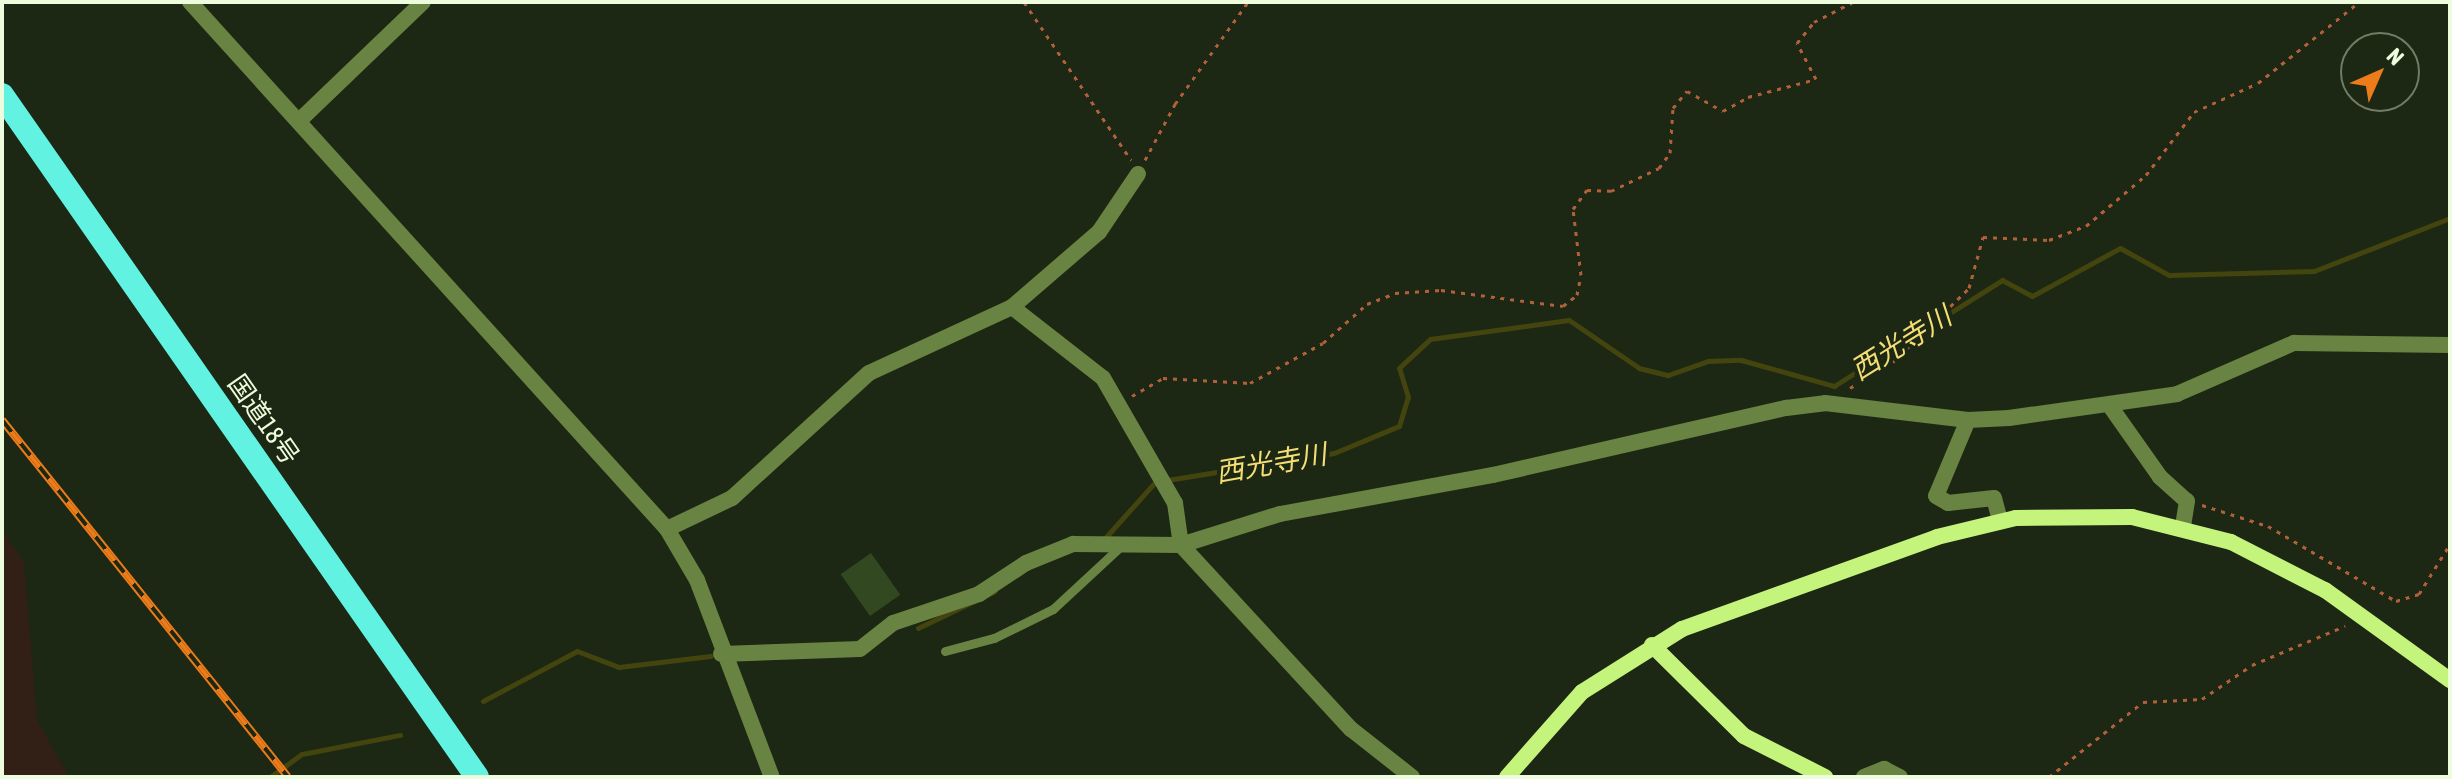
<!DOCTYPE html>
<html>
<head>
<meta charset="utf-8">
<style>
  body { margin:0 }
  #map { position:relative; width:2452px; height:779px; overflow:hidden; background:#1c2813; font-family:"Asap Condensed","Noto Sans JP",sans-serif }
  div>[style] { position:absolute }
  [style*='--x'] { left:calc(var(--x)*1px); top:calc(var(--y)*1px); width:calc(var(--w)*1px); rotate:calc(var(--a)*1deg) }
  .green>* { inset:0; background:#321f16 }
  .stream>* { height:5px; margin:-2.5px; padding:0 2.5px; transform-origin:2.5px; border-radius:2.5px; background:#44440f }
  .building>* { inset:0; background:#314820; transform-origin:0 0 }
  .path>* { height:3px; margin-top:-1.5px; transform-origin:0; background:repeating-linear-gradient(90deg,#b2603b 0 4px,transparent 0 10px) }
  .lane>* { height:9px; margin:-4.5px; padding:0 4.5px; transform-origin:4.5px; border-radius:4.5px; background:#688342 }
  .street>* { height:16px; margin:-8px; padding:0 8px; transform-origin:8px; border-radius:8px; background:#688342 }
  .secondary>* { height:16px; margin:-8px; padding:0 8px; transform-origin:8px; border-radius:8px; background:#c5f47c }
  .highway>* { height:24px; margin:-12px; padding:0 12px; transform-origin:12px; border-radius:12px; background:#62f2e2 }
  .rail>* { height:8px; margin-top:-4px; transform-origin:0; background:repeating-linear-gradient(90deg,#1c2813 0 15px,#ec7c19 0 30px); box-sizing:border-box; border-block:2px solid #ec7c19 }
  span { translate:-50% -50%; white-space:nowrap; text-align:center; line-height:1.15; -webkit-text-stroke:8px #1c2813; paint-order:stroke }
  .street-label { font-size:26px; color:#edfcdd }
  .water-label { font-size:28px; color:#f4de73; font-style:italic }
  .frame { position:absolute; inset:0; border:4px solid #edfcdd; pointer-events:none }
  .north { position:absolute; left:2340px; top:32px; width:80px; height:80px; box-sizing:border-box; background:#1c2813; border:2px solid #707d64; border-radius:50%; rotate:45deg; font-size:22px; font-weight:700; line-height:32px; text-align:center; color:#edfcdd }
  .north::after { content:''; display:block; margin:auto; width:28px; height:36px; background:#ec7c19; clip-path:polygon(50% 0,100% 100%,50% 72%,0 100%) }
</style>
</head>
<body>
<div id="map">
  <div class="green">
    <div style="clip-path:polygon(2px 530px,24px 562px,37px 720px,69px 777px,2px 777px)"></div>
  </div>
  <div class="stream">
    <div style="--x:1105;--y:538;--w:75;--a:-48.2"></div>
    <div style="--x:1155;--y:482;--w:181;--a:-9.2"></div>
    <div style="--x:1334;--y:453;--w:70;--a:-22.6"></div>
    <div style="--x:1399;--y:426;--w:30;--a:-73"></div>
    <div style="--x:1408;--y:397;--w:30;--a:-107"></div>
    <div style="--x:1399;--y:368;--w:42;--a:-43.1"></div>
    <div style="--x:1430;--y:339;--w:140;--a:-7.8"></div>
    <div style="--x:1569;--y:320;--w:85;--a:34.4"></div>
    <div style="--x:1639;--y:368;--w:30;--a:14"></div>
    <div style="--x:1668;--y:375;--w:42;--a:-19.3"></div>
    <div style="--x:1708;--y:361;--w:33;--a:-2"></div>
    <div style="--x:1741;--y:360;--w:97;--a:15.6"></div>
    <div style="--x:1834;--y:386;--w:199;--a:-32.2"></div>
    <div style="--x:2002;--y:280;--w:34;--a:28"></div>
    <div style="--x:2032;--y:296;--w:100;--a:-28.6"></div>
    <div style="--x:2120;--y:248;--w:56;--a:28.9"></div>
    <div style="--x:2169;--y:275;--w:145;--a:-1.6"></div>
    <div style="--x:2314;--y:271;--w:146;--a:-21.3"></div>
    <div style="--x:918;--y:628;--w:85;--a:-25.7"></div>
    <div style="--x:483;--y:701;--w:106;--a:-28"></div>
    <div style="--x:577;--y:651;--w:45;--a:20.9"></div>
    <div style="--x:619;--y:667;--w:92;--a:-6.9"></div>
    <div style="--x:270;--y:777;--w:39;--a:-36"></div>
    <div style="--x:302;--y:754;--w:100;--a:-11"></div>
  </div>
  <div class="building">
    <div style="left:871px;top:553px;width:51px;height:37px;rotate:55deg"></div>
  </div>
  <div class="path">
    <div style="--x:1024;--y:2;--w:191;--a:55.9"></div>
    <div style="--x:1145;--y:160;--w:64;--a:-61.8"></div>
    <div style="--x:1175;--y:104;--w:125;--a:-54.4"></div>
    <div style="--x:1850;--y:388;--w:50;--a:-31.2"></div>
    <div style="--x:1893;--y:362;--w:106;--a:-44.2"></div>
    <div style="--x:1969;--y:288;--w:53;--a:-74.6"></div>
    <div style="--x:1983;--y:237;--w:66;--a:2.6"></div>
    <div style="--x:2049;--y:240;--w:40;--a:-21"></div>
    <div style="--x:2086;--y:226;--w:79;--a:-40.4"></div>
    <div style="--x:2146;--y:175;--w:79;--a:-52.7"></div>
    <div style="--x:2194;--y:112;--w:70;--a:-24.4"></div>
    <div style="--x:2258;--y:83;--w:129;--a:-38.7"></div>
    <div style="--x:1132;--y:396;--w:36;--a:-30"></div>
    <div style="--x:1163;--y:378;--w:87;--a:3.3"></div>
    <div style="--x:1250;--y:383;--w:83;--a:-28.7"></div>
    <div style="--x:1323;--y:343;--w:59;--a:-41.6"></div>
    <div style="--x:1367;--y:304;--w:30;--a:-21"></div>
    <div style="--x:1395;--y:293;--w:46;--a:-3.7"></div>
    <div style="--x:1441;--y:290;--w:123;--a:7.5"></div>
    <div style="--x:1563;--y:306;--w:18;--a:-38"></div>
    <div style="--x:1577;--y:295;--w:20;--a:-79"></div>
    <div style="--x:1581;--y:275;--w:66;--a:-96.9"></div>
    <div style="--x:1573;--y:209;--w:24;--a:-54"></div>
    <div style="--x:1587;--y:190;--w:24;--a:2"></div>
    <div style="--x:1611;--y:191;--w:53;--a:-25.6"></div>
    <div style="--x:1659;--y:168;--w:19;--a:-54"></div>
    <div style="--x:1670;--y:153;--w:45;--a:-86.2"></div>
    <div style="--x:1673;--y:108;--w:22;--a:-51"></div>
    <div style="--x:1687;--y:91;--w:41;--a:29.1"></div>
    <div style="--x:1723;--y:111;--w:29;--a:-29"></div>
    <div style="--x:1748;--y:97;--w:70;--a:-14.8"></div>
    <div style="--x:1816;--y:79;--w:41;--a:-117.8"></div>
    <div style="--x:1797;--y:43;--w:27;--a:-51"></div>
    <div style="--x:1814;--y:22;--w:44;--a:-27.1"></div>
    <div style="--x:2202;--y:505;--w:69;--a:17.7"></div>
    <div style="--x:2268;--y:526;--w:148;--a:30.4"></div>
    <div style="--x:2396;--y:601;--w:24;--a:-17"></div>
    <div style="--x:2419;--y:594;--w:59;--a:-58.2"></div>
    <div style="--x:2049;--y:777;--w:120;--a:-38.6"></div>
    <div style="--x:2143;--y:702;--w:59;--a:-2.9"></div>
    <div style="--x:2202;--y:699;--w:60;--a:-34.2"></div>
    <div style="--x:2252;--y:665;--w:101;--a:-22.8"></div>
  </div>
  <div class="lane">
    <div style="--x:945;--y:651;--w:51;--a:-14.9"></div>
    <div style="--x:994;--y:638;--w:66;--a:-26.2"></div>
    <div style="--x:1053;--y:609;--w:93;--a:-42.8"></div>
  </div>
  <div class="street">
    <div style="--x:190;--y:2;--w:711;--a:47.85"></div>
    <div style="--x:667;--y:529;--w:59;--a:59.5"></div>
    <div style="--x:697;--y:580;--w:211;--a:69.2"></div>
    <div style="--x:300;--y:120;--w:170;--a:-43.8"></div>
    <div style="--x:1012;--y:307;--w:115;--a:38"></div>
    <div style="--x:1103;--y:378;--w:144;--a:60.1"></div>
    <div style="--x:1175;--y:503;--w:42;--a:81.9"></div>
    <div style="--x:1181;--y:545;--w:251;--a:47.3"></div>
    <div style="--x:1351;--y:729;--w:78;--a:38.2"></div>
    <div style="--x:2110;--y:406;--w:87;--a:54.8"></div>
    <div style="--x:2160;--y:477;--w:36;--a:42"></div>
    <div style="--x:2187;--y:501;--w:26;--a:99"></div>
    <div style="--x:1968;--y:420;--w:82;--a:112.8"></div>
    <div style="--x:1936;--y:496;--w:14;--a:30"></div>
    <div style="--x:1948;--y:503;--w:46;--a:-6.2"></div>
    <div style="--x:1994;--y:498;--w:24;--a:75"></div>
    <div style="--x:667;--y:529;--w:72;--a:-25.5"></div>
    <div style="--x:732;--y:498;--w:185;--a:-42.4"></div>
    <div style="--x:869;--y:373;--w:157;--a:-24.8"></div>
    <div style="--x:1012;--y:307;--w:115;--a:-40.8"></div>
    <div style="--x:1099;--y:232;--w:70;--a:-56.1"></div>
    <div style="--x:721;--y:654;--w:139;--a:-2.1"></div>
    <div style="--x:860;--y:649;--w:42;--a:-38.2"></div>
    <div style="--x:893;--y:623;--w:91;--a:-18.6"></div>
    <div style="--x:979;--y:594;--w:56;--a:-33.4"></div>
    <div style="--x:1026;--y:563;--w:51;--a:-22"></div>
    <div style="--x:1073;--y:544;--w:108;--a:0.5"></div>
    <div style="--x:1181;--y:545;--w:104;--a:-17.4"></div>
    <div style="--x:1280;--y:514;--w:217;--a:-10.4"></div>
    <div style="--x:1493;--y:475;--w:301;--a:-12.9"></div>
    <div style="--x:1786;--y:408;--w:39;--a:-7"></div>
    <div style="--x:1825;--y:403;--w:144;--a:6.8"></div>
    <div style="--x:1968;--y:420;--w:41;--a:-2.8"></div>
    <div style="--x:2009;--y:418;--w:170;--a:-8.1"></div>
    <div style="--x:2177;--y:394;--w:128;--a:-23.6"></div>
    <div style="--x:2294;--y:343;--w:156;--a:0.7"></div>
    <div style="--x:1864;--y:777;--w:22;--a:-22"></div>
    <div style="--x:1884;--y:769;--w:18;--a:27"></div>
  </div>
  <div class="secondary">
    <div style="--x:1652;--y:645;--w:129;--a:44.7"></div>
    <div style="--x:1744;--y:736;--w:91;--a:26.8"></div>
    <div style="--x:1507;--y:777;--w:113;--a:-48.6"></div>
    <div style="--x:1582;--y:692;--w:118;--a:-32.2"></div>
    <div style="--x:1682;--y:629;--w:271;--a:-19.8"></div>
    <div style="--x:1937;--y:537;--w:81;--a:-13.5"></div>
    <div style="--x:2016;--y:518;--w:116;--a:-0.5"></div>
    <div style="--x:2132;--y:517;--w:102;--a:14.2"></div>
    <div style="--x:2231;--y:542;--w:106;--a:27.1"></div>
    <div style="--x:2325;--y:590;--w:154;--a:35.8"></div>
  </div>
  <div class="highway">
    <div style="--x:2;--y:95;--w:831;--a:55.14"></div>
  </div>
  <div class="rail">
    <div style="--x:2;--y:420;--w:457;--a:51.3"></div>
  </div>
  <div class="street-label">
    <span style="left:263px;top:420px;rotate:55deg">国道18号</span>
  </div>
  <div class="water-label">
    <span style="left:1901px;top:343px;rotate:-32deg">西光寺川</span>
    <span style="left:1271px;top:463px;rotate:-10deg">西光寺川</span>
  </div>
  <div class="frame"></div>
  <div class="north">N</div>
</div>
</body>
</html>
